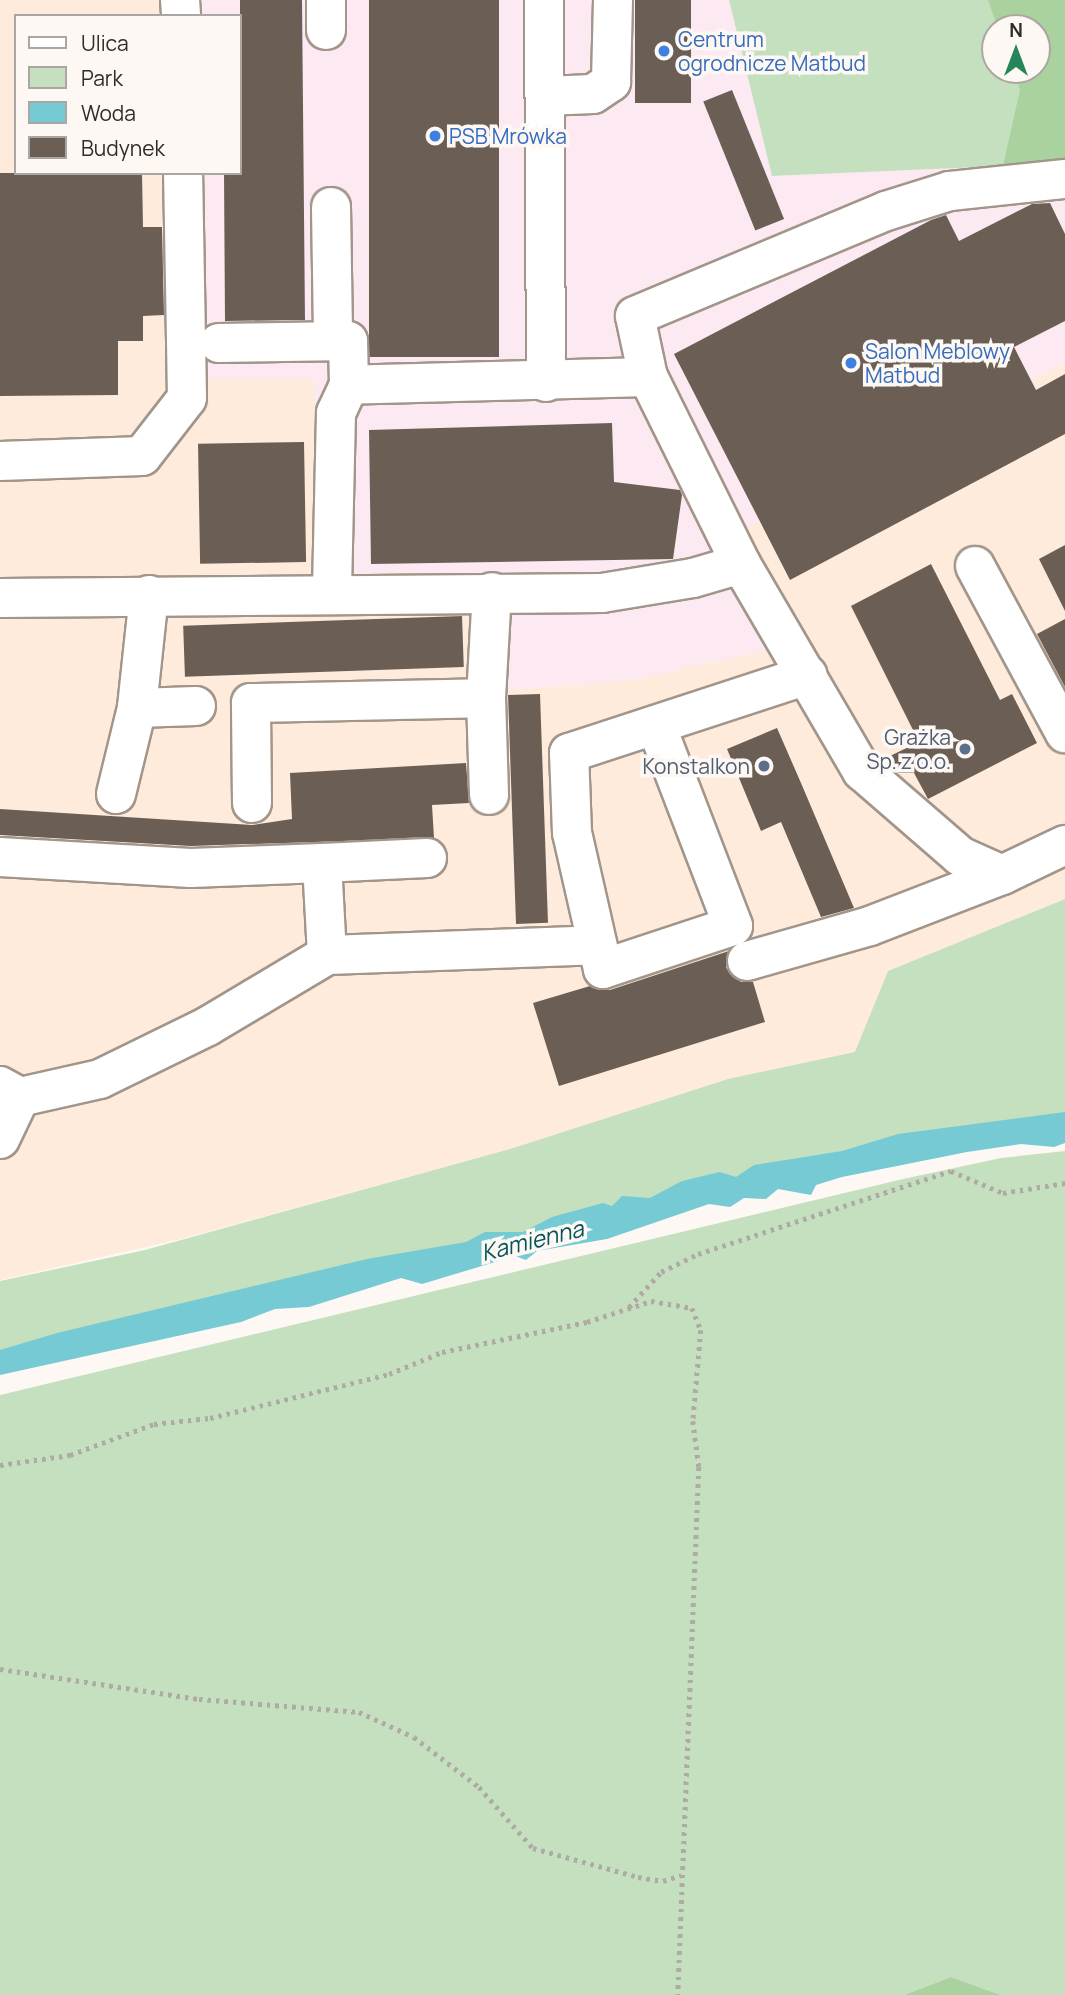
<!DOCTYPE html>
<html>
<head>
<meta charset="utf-8">
<style>
  body { margin:0 }
  #map { position:relative; width:1065px; height:1995px; overflow:hidden; background:#fdf8f3; font-family:Manrope,sans-serif }
  div>[style] { position:absolute }
  [style*='--x'] { left:calc(var(--x)*1px); top:calc(var(--y)*1px); width:calc(var(--w)*1px); rotate:calc(var(--a)*1deg) }
  .commercial>* { inset:0; background:#fce9f2 }
  .industrial>* { inset:0; background:#feebdb }
  .green>* { inset:0; background:#c5e0be }
  .forest>* { inset:0; background:#a9d29f }
  .water>* { inset:0; background:#76cad4 }
  .building>* { inset:0; background:#6b5f55; transform-origin:0 0 }
  .path>* { height:4.5px; margin-top:-2.25px; transform-origin:0; background:repeating-linear-gradient(90deg,#afaaa5 0 3.5px,transparent 0 8.5px) }
  .roads { filter:drop-shadow(2px 0 #a2958a) drop-shadow(-2px 0 #a2958a) drop-shadow(0 2px #a2958a) drop-shadow(0 -2px #a2958a) }
  .minor>* { height:38px; margin:-19px; padding:0 19px; transform-origin:19px; border-radius:19px; background:#fff }
  .dots>* { width:19px; height:19px; translate:-50% -50%; box-sizing:border-box; border:4px solid #fdf8f3; border-radius:50% }
  span { translate:-50% -50%; white-space:nowrap; text-align:center; line-height:1.15; -webkit-text-stroke:7px #fdf8f3; paint-order:stroke }
  .shop-label { font-size:21px; color:#366cbe }
  .left { translate:0 -50%; text-align:left }
  .service-label { font-size:21px; color:#4e5e75 }
  .right { translate:-100% -50%; text-align:right }
  .water-label { font-size:23px; color:#05535b; font-style:italic }
  .legend { position:absolute; left:14px; top:14px; width:228px; height:161px; box-sizing:border-box; background:#fdf8f3; border:2px solid #aca6a2; margin:0; padding:9px 12px; list-style:none; font-size:21px; color:#322c28 }
  .legend li { display:flex; align-items:center; gap:14px; height:35px }
  .legend b { width:35px; border:2px solid #aca6a2 }
  .north { position:absolute; left:981px; top:14px; width:70px; height:70px; box-sizing:border-box; background:#fdf8f3; border:2px solid #aca6a2; border-radius:50%; rotate:0deg; font-size:19px; font-weight:700; line-height:28px; text-align:center; color:#322c28 }
  .north::after { content:''; display:block; margin:auto; width:24px; height:32px; background:#27855c; clip-path:polygon(50% 0,100% 100%,50% 72%,0 100%) }
</style>
</head>
<body>
<div id="map">
  <div class="commercial">
    <div style="clip-path:polygon(199px 0,729px 0,773px 176px,1003px 166px,1065px 169px,1065px 363px,727px 539px,770px 650px,627px 681px,500px 691px,316px 578px,201px 381px,200px 173px,240px 173px,240px 16px,199px 16px)"></div>
  </div>
  <div class="industrial">
    <div style="clip-path:polygon(0 0,199px 0,199px 16px,16px 16px,16px 173px,200px 173px,201px 380px,314px 379px,316px 577px,496px 577px,500px 691px,627px 681px,769px 650px,726px 539px,1065px 363px,1065px 899px,888px 971px,856px 1052px,728px 1079px,510px 1149px,181px 1239px,0 1280px)"></div>
  </div>
  <div class="green">
    <div style="clip-path:polygon(evenodd,729px 0,1065px 0,1065px 169px,1003px 166px,772px 176px,729px 0,995px 28px,1037px 28px,1037px 70px,995px 70px,995px 28px)"></div>
    <div style="clip-path:polygon(1065px 899px,1065px 1123px,0 1355px,0 1281px,145px 1250px,510px 1149px,728px 1079px,855px 1052px,888px 971px)"></div>
    <div style="clip-path:polygon(1065px 1151px,1065px 1995px,1001px 1995px,951px 1977px,904px 1995px,0 1995px,0 1395px,903px 1179px,1001px 1158px)"></div>
  </div>
  <div class="forest">
    <div style="clip-path:polygon(988px 0,1065px 0,1065px 169px,1003px 166px,1020px 90px,1013px 70px,1037px 70px,1037px 28px,998px 28px)"></div>
    <div style="clip-path:polygon(951px 1977px,1001px 1995px,904px 1995px)"></div>
  </div>
  <div class="water">
    <div style="clip-path:polygon(1065px 1112px,1065px 1143px,1054px 1147px,1021px 1144px,967px 1152px,842px 1177px,816px 1185px,811px 1195px,778px 1189px,766px 1199px,744px 1198px,730px 1207px,709px 1204px,607px 1239px,537px 1251px,526px 1260px,515px 1256px,422px 1284px,401px 1278px,309px 1307px,275px 1309px,241px 1322px,0 1375px,0 1350px,57px 1333px,367px 1259px,466px 1242px,485px 1232px,523px 1232px,552px 1217px,603px 1203px,612px 1206px,622px 1196px,650px 1198px,682px 1181px,720px 1172px,736px 1177px,754px 1165px,842px 1151px,898px 1134px)"></div>
  </div>
  <div class="building">
    <div style="clip-path:polygon(240px 0,302px 0,305px 320px,225px 321px,224px 173px,240px 173px)"></div>
    <div style="left:369px;top:0;width:130px;height:357px"></div>
    <div style="left:635px;top:0;width:56px;height:103px"></div>
    <div style="left:732px;top:90px;width:139px;height:31px;rotate:68deg"></div>
    <div style="clip-path:polygon(0 173px,142px 173px,143px 227px,162px 227px,164px 315px,143px 316px,143px 341px,118px 341px,118px 395px,0 396px)"></div>
    <div style="clip-path:polygon(1050px 203px,1065px 234px,1065px 321px,1014px 347px,1036px 390px,1065px 374px,1065px 434px,790px 580px,674px 354px,931px 220px,946px 215px,959px 241px,1032px 204px)"></div>
    <div style="clip-path:polygon(612px 423px,614px 482px,680px 490px,682px 495px,673px 559px,371px 564px,369px 430px)"></div>
    <div style="left:304px;top:442px;width:120px;height:106px;rotate:89deg"></div>
    <div style="clip-path:polygon(1065px 545px,1065px 611px,1039px 559px)"></div>
    <div style="clip-path:polygon(931px 564px,1000px 700px,1012px 694px,1037px 743px,928px 799px,914px 773px,898px 773px,890px 756px,919px 742px,851px 606px)"></div>
    <div style="left:462px;top:616px;width:51px;height:279px;rotate:88deg"></div>
    <div style="clip-path:polygon(1065px 619px,1065px 687px,1037px 634px)"></div>
    <div style="left:540px;top:694px;width:229px;height:32px;rotate:88deg"></div>
    <div style="clip-path:polygon(777px 728px,801px 783px,854px 908px,821px 917px,781px 822px,761px 831px,727px 749px)"></div>
    <div style="clip-path:polygon(466px 763px,469px 803px,432px 805px,434px 838px,191px 846px,0 835px,0 809px,252px 825px,292px 819px,290px 773px)"></div>
    <div style="clip-path:polygon(729px 951px,726px 968px,741px 982px,753px 982px,765px 1022px,559px 1086px,533px 1003px,590px 986px,610px 990px)"></div>
  </div>
  <div class="path">
    <div style="--x:629;--y:1307;--w:47;--a:-47.6"></div>
    <div style="--x:661;--y:1272;--w:41;--a:-25.9"></div>
    <div style="--x:698;--y:1254;--w:266;--a:-18.2"></div>
    <div style="--x:951;--y:1171;--w:56;--a:22.9"></div>
    <div style="--x:1003;--y:1193;--w:63;--a:-9.2"></div>
    <div style="--x:0;--y:1465;--w:71;--a:-8.1"></div>
    <div style="--x:70;--y:1455;--w:90;--a:-20.3"></div>
    <div style="--x:154;--y:1424;--w:56;--a:-6.1"></div>
    <div style="--x:210;--y:1418;--w:184;--a:-13.8"></div>
    <div style="--x:389;--y:1374;--w:57;--a:-22.5"></div>
    <div style="--x:442;--y:1352;--w:148;--a:-11.7"></div>
    <div style="--x:587;--y:1322;--w:67;--a:-18.2"></div>
    <div style="--x:651;--y:1301;--w:42;--a:9.7"></div>
    <div style="--x:692;--y:1308;--w:24;--a:68"></div>
    <div style="--x:701;--y:1330;--w:91;--a:95"></div>
    <div style="--x:693;--y:1421;--w:46;--a:82.6"></div>
    <div style="--x:699;--y:1467;--w:528;--a:92.28"></div>
    <div style="--x:0;--y:1669;--w:201;--a:8.6"></div>
    <div style="--x:199;--y:1699;--w:161;--a:4.6"></div>
    <div style="--x:359;--y:1712;--w:60;--a:24.4"></div>
    <div style="--x:414;--y:1737;--w:82;--a:37.6"></div>
    <div style="--x:479;--y:1787;--w:81;--a:48.5"></div>
    <div style="--x:533;--y:1848;--w:109;--a:15.4"></div>
    <div style="--x:638;--y:1877;--w:25;--a:9"></div>
    <div style="--x:663;--y:1881;--w:19;--a:-18"></div>
  </div>
  <div class="roads">
    <div class="minor">
      <div style="--x:180;--y:0;--w:16;--a:86"></div>
      <div style="--x:326;--y:0;--w:30;--a:90"></div>
      <div style="--x:544;--y:0;--w:382;--a:89.7"></div>
      <div style="--x:545;--y:96;--w:48;--a:-2.4"></div>
      <div style="--x:593;--y:94;--w:22;--a:-34"></div>
      <div style="--x:611;--y:82;--w:82;--a:-88.6"></div>
      <div style="--x:331;--y:207;--w:134;--a:89.1"></div>
      <div style="--x:219;--y:343;--w:129;--a:-0.9"></div>
      <div style="--x:348;--y:341;--w:44;--a:88.7"></div>
      <div style="--x:648;--y:377;--w:62;--a:-102"></div>
      <div style="--x:635;--y:316;--w:272;--a:-22.7"></div>
      <div style="--x:886;--y:211;--w:67;--a:-17.4"></div>
      <div style="--x:950;--y:191;--w:116;--a:-6"></div>
      <div style="--x:0;--y:461;--w:142;--a:-2"></div>
      <div style="--x:142;--y:456;--w:73;--a:-52.2"></div>
      <div style="--x:187;--y:398;--w:225;--a:-91"></div>
      <div style="--x:741;--y:564;--w:240;--a:59.7"></div>
      <div style="--x:862;--y:771;--w:130;--a:40.9"></div>
      <div style="--x:960;--y:856;--w:46;--a:24.3"></div>
      <div style="--x:1002;--y:875;--w:70;--a:-25.5"></div>
      <div style="--x:975;--y:566;--w:190;--a:61.7"></div>
      <div style="--x:149;--y:595;--w:114;--a:96.1"></div>
      <div style="--x:137;--y:708;--w:59;--a:-1.9"></div>
      <div style="--x:0;--y:598;--w:602;--a:-0.48"></div>
      <div style="--x:602;--y:593;--w:92;--a:-9.4"></div>
      <div style="--x:693;--y:578;--w:50;--a:-16.3"></div>
      <div style="--x:741;--y:564;--w:209;--a:-116.4"></div>
      <div style="--x:648;--y:377;--w:299;--a:178.5"></div>
      <div style="--x:349;--y:385;--w:31;--a:115"></div>
      <div style="--x:336;--y:413;--w:178;--a:91.3"></div>
      <div style="--x:486;--y:698;--w:97;--a:88.2"></div>
      <div style="--x:656;--y:725;--w:215;--a:69"></div>
      <div style="--x:733;--y:926;--w:137;--a:161.7"></div>
      <div style="--x:603;--y:969;--w:139;--a:-102.8"></div>
      <div style="--x:572;--y:833;--w:80;--a:-92.1"></div>
      <div style="--x:569;--y:753;--w:251;--a:-18.1"></div>
      <div style="--x:116;--y:794;--w:89;--a:-76.3"></div>
      <div style="--x:252;--y:803;--w:100;--a:-90.6"></div>
      <div style="--x:251;--y:703;--w:235;--a:-1.2"></div>
      <div style="--x:486;--y:698;--w:106;--a:-86.8"></div>
      <div style="--x:0;--y:857;--w:191;--a:3.3"></div>
      <div style="--x:191;--y:868;--w:131;--a:-2.2"></div>
      <div style="--x:427;--y:858;--w:105;--a:177.3"></div>
      <div style="--x:322;--y:863;--w:92;--a:86.9"></div>
      <div style="--x:327;--y:955;--w:270;--a:-2.1"></div>
      <div style="--x:747;--y:961;--w:128;--a:-15.9"></div>
      <div style="--x:870;--y:926;--w:142;--a:-21.1"></div>
      <div style="--x:0;--y:1086;--w:23;--a:29"></div>
      <div style="--x:20;--y:1097;--w:82;--a:-12.7"></div>
      <div style="--x:100;--y:1079;--w:120;--a:-26.1"></div>
      <div style="--x:208;--y:1026;--w:139;--a:-30.8"></div>
      <div style="--x:0;--y:1139;--w:47;--a:-64.5"></div>
    </div>
  </div>
  <div class="dots">
    <div style="left:664px;top:51px;background:#3f7fe0"></div>
    <div style="left:435px;top:136px;background:#3f7fe0"></div>
    <div style="left:851px;top:363px;background:#3f7fe0"></div>
    <div style="left:965px;top:749px;background:#5c6f8a"></div>
    <div style="left:764px;top:766px;background:#5c6f8a"></div>
  </div>
  <div class="shop-label">
    <span class="left" style="left:678px;top:51px">Centrum<br>ogrodnicze Matbud</span>
    <span class="left" style="left:449px;top:136px">PSB Mrówka</span>
    <span class="left" style="left:865px;top:363px">Salon Meblowy<br>Matbud</span>
  </div>
  <div class="service-label">
    <span class="right" style="left:951px;top:749px">Grażka<br>Sp. z o.o.</span>
    <span class="right" style="left:750px;top:766px">Konstalkon</span>
  </div>
  <div class="water-label">
    <span style="left:532px;top:1240px;rotate:-14deg">Kamienna</span>
  </div>
  <ul class="legend">
  <li><b style="height:9px;background:#fff"></b>Ulica</li>
  <li><b style="height:19px;background:#c5e0be"></b>Park</li>
  <li><b style="height:19px;background:#76cad4"></b>Woda</li>
  <li><b style="height:19px;background:#6b5f55"></b>Budynek</li>
  </ul>
  <div class="north">N</div>
</div>
</body>
</html>
